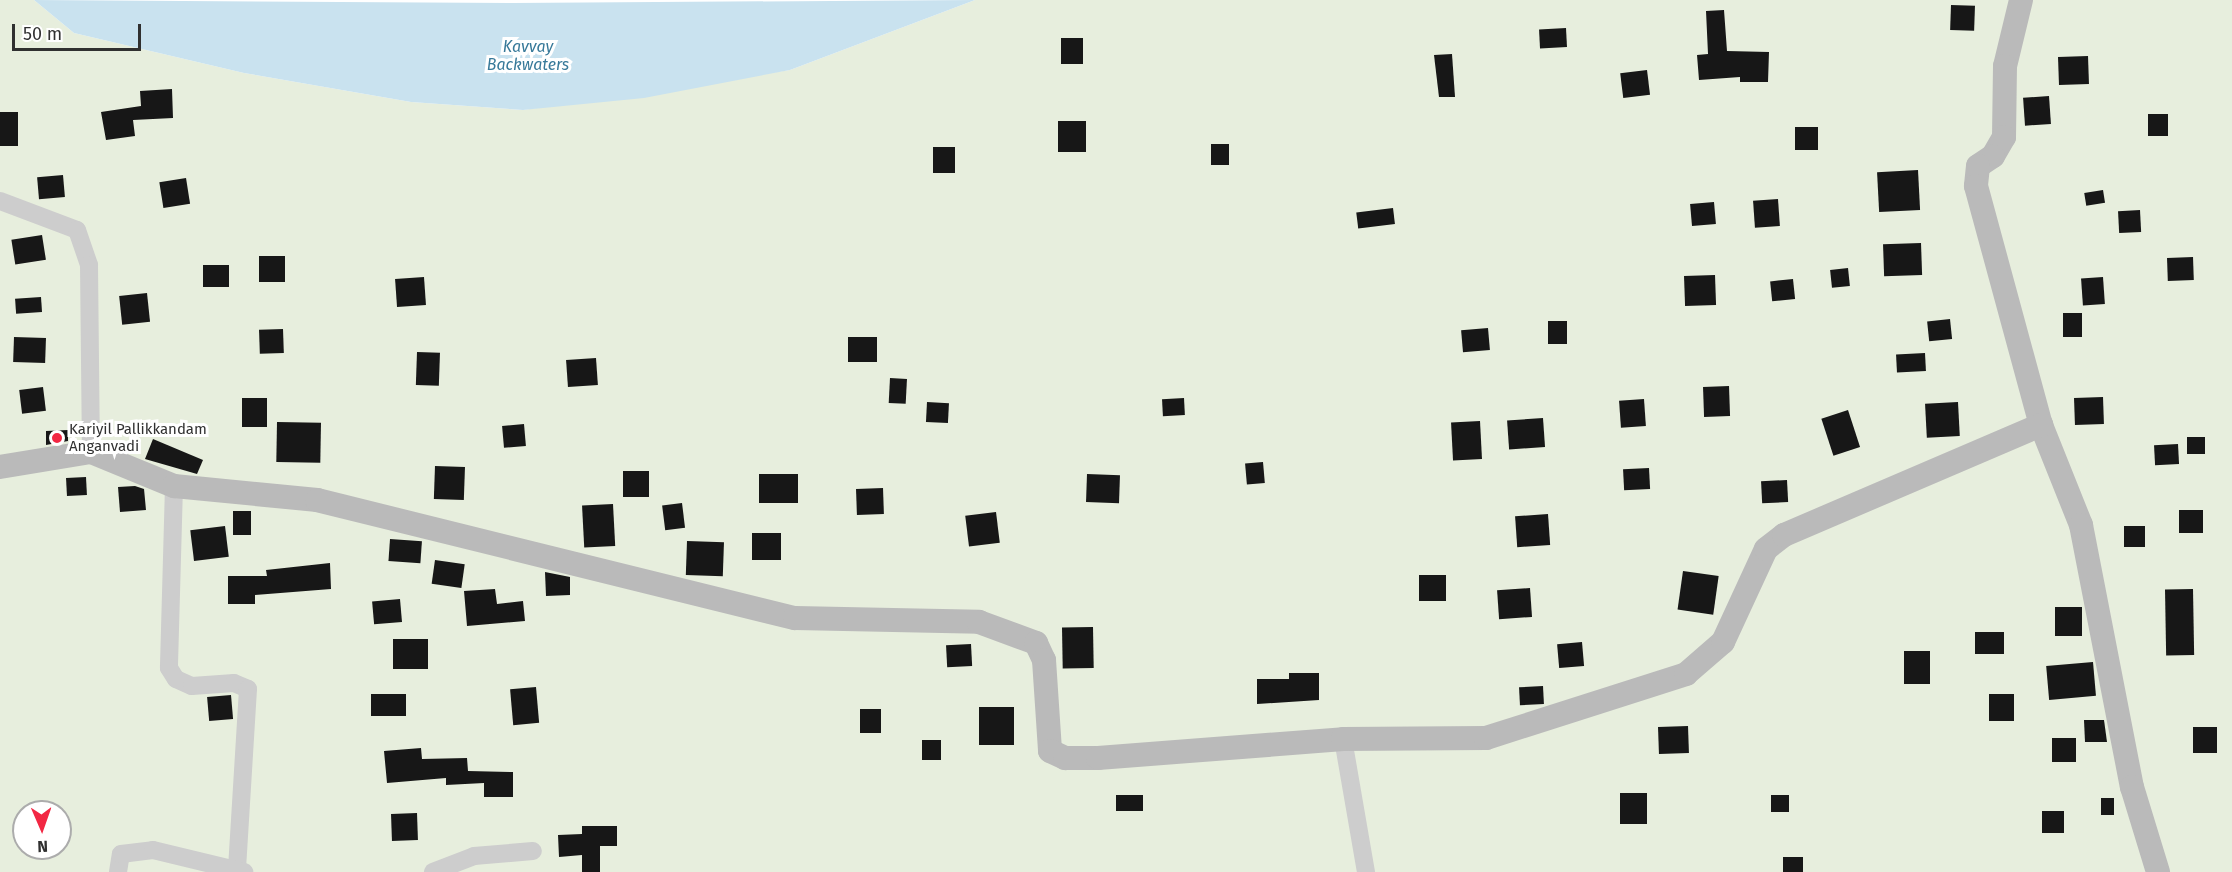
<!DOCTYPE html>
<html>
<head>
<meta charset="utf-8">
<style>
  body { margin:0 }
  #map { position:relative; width:2232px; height:872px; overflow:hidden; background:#fff; font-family:"Fira Sans",sans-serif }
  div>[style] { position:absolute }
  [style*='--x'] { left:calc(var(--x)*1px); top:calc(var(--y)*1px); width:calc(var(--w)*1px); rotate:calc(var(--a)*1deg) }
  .green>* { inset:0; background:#e7eedd }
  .water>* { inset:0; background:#c9e2ef }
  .building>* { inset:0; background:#171717; transform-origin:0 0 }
  .street>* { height:18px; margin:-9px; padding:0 9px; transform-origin:9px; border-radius:9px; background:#cdcdcd }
  .secondary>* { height:24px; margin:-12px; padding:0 12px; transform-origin:12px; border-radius:12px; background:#bababa }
  .dots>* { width:16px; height:16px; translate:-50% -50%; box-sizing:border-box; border:3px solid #fff; border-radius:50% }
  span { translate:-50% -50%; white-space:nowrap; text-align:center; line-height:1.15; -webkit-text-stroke:6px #fff; paint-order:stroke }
  .poi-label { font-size:15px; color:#303030 }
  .left { translate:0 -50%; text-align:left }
  .water-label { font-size:16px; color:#377999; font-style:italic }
  .north { position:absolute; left:12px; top:800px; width:60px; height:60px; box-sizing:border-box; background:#fff; border:2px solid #acacac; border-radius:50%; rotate:178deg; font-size:16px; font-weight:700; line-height:24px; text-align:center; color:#303030 }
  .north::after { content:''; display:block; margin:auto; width:21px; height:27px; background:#f22743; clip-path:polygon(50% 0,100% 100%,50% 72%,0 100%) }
  .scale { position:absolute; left:12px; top:24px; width:129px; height:27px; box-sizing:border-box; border:3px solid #303030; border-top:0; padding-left:8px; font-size:18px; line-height:21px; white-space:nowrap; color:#303030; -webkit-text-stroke:4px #fff; paint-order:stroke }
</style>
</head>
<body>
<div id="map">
  <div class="green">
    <div style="clip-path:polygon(evenodd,0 0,34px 0,74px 33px,244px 73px,411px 102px,523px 110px,790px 70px,975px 0,2232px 0,2232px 872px,0 872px,0 0,24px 812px,60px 812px,60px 848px,24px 848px,24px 812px)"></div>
  </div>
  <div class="water">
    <div style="clip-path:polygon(34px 0,513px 3px,975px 0,790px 70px,644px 98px,523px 110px,411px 102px,244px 73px,74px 33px)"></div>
  </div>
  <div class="building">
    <div style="left:1951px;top:5px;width:24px;height:25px;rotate:2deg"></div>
    <div style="clip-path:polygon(1724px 10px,1727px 51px,1769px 52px,1768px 82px,1740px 82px,1740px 77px,1699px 80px,1697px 55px,1708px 54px,1706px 11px)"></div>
    <div style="left:1566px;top:28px;width:19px;height:27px;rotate:87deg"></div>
    <div style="left:1061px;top:38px;width:22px;height:26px"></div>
    <div style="clip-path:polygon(1452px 54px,1455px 97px,1439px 97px,1434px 55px)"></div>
    <div style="left:2088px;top:56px;width:28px;height:30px;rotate:88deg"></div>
    <div style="left:1647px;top:70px;width:25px;height:27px;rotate:83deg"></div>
    <div style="clip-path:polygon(172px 89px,173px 118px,133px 120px,135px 136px,106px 140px,101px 112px,141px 106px,140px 91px)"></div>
    <div style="left:2049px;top:96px;width:28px;height:26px;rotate:86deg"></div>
    <div style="left:0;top:112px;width:18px;height:34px"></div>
    <div style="left:2148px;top:114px;width:20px;height:22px"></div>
    <div style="left:1058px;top:121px;width:28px;height:31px"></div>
    <div style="left:1795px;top:127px;width:23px;height:23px"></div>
    <div style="left:1211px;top:144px;width:18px;height:21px"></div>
    <div style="left:933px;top:147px;width:22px;height:26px"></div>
    <div style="left:1918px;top:170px;width:40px;height:41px;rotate:87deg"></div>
    <div style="left:63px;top:175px;width:22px;height:26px;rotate:85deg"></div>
    <div style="left:186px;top:178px;width:26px;height:27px;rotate:81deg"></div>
    <div style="left:2103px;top:190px;width:13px;height:19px;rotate:81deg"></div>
    <div style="left:1778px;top:199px;width:27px;height:25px;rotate:86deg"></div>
    <div style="left:1714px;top:202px;width:22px;height:24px;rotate:85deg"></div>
    <div style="left:1393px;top:208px;width:16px;height:37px;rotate:83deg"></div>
    <div style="left:2140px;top:210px;width:22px;height:22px;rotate:87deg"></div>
    <div style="left:42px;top:235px;width:25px;height:31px;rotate:81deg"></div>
    <div style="left:1921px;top:243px;width:32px;height:38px;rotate:88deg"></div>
    <div style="left:259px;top:256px;width:26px;height:26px"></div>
    <div style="left:2193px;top:257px;width:23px;height:26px;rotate:88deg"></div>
    <div style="left:229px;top:265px;width:22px;height:26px;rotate:90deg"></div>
    <div style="left:1848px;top:268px;width:18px;height:18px;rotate:84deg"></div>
    <div style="left:1715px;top:275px;width:30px;height:31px;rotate:88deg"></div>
    <div style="left:424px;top:277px;width:28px;height:29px;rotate:86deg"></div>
    <div style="left:2103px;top:277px;width:27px;height:22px;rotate:86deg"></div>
    <div style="left:1793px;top:279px;width:20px;height:23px;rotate:84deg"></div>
    <div style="left:147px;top:293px;width:29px;height:28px;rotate:84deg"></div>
    <div style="left:41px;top:297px;width:15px;height:26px;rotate:86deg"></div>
    <div style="left:2063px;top:313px;width:19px;height:24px"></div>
    <div style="left:1950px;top:319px;width:20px;height:23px;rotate:84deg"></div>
    <div style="left:1548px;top:321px;width:19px;height:23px"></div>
    <div style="left:1488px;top:328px;width:22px;height:27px;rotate:85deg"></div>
    <div style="left:283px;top:329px;width:24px;height:24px;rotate:88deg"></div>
    <div style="left:14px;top:337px;width:32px;height:25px;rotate:2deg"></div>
    <div style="left:848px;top:337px;width:29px;height:25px"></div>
    <div style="left:417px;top:352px;width:23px;height:33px;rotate:2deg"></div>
    <div style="left:1925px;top:353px;width:18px;height:29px;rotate:87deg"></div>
    <div style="left:596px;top:358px;width:27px;height:30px;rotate:86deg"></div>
    <div style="left:890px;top:378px;width:17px;height:25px;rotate:3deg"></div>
    <div style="left:1729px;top:386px;width:30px;height:26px;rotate:88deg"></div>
    <div style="left:43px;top:387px;width:24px;height:24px;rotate:83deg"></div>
    <div style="left:2103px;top:397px;width:27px;height:29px;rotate:88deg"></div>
    <div style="left:242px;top:398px;width:25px;height:29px"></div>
    <div style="left:1184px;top:398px;width:17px;height:22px;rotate:87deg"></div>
    <div style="left:1644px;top:399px;width:27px;height:25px;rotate:86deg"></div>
    <div style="left:927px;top:402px;width:22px;height:20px;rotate:3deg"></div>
    <div style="left:1958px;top:402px;width:34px;height:33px;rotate:87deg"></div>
    <div style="left:1848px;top:410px;width:39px;height:28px;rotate:72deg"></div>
    <div style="left:1543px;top:418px;width:29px;height:36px;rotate:86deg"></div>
    <div style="left:1480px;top:421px;width:38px;height:29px;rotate:87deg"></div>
    <div style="left:277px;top:422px;width:44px;height:40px;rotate:1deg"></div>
    <div style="left:524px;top:424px;width:22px;height:22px;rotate:85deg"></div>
    <div style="clip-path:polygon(68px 430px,68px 441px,46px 445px,46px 431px)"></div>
    <div style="left:2187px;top:437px;width:18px;height:17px"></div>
    <div style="clip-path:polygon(153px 439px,203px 460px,197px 474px,145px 459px)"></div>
    <div style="left:2178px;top:444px;width:20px;height:24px;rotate:87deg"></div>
    <div style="left:1263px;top:462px;width:21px;height:18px;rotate:85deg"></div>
    <div style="left:435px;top:466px;width:30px;height:33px;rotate:2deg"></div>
    <div style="left:1649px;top:468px;width:21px;height:26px;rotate:87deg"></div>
    <div style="left:649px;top:471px;width:26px;height:26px;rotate:90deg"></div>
    <div style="left:798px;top:474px;width:29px;height:39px;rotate:90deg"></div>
    <div style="left:1087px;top:474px;width:33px;height:28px;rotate:2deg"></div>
    <div style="left:86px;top:477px;width:18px;height:20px;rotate:87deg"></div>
    <div style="left:1787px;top:480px;width:22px;height:26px;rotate:87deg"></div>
    <div style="clip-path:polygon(135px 486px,144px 489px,146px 510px,120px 512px,118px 487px)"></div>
    <div style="left:883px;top:488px;width:26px;height:27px;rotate:88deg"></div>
    <div style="left:682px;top:503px;width:25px;height:20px;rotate:83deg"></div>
    <div style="left:613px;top:504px;width:42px;height:31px;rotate:87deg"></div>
    <div style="left:2179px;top:510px;width:24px;height:23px"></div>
    <div style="left:233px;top:511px;width:18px;height:24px"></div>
    <div style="left:996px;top:512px;width:31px;height:31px;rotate:83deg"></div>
    <div style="left:1548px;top:514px;width:31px;height:33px;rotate:86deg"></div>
    <div style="left:225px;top:526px;width:31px;height:35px;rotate:83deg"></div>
    <div style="left:2124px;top:526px;width:21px;height:21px"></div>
    <div style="left:781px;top:533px;width:27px;height:29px;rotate:90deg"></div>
    <div style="left:390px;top:539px;width:32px;height:22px;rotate:4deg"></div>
    <div style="left:687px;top:541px;width:37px;height:34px;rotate:2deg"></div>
    <div style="left:435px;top:560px;width:30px;height:24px;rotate:8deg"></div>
    <div style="clip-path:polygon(330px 563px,331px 589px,255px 595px,255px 604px,228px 604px,228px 576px,267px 576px,266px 570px)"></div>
    <div style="left:1683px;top:571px;width:36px;height:39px;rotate:8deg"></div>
    <div style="clip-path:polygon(545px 572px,570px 577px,570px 595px,546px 596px)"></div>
    <div style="left:1419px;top:575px;width:27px;height:26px"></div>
    <div style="left:1530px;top:588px;width:29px;height:33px;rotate:86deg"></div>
    <div style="clip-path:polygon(495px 589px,497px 604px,523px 601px,525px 621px,467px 626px,464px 591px)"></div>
    <div style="left:2193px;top:589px;width:66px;height:28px;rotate:89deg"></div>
    <div style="left:400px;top:599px;width:23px;height:28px;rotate:85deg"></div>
    <div style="left:2055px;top:607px;width:27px;height:29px"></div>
    <div style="left:1093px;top:627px;width:41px;height:31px;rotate:89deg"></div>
    <div style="left:2004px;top:632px;width:22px;height:29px;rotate:90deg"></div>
    <div style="left:393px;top:639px;width:35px;height:30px"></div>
    <div style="left:1582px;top:642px;width:24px;height:25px;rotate:85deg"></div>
    <div style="left:971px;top:644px;width:22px;height:25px;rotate:87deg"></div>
    <div style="left:1904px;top:651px;width:26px;height:33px"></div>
    <div style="left:2093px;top:662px;width:34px;height:47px;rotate:85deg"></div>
    <div style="clip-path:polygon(1289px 673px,1319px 673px,1319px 700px,1257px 704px,1257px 679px,1289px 679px)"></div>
    <div style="left:1543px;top:686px;width:18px;height:24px;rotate:87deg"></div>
    <div style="left:536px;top:687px;width:36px;height:26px;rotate:85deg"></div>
    <div style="left:406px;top:694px;width:22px;height:35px;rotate:90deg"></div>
    <div style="left:2014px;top:694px;width:27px;height:25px;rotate:90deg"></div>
    <div style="left:231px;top:695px;width:24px;height:24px;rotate:85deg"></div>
    <div style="left:979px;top:707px;width:35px;height:38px"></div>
    <div style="left:860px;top:709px;width:21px;height:24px"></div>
    <div style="clip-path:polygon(2084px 720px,2104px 720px,2107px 742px,2085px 742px)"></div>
    <div style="left:1688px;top:726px;width:27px;height:30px;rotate:88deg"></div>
    <div style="left:2193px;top:727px;width:24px;height:26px"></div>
    <div style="left:2052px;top:738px;width:24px;height:24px"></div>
    <div style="left:922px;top:740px;width:19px;height:20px"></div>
    <div style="clip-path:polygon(421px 748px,422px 759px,467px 758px,468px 771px,513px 772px,513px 797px,484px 797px,484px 783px,446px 785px,446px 778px,387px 783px,384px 751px)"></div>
    <div style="left:1647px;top:793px;width:31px;height:27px;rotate:90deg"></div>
    <div style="left:1116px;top:795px;width:27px;height:16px"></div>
    <div style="left:1771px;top:795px;width:18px;height:17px"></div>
    <div style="left:2101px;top:798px;width:13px;height:17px"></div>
    <div style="left:2042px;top:811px;width:22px;height:22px"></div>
    <div style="left:417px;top:813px;width:27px;height:26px;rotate:88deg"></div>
    <div style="clip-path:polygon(582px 826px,617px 826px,617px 846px,600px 846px,600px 872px,582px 872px,582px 855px,559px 857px,558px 835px,582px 834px)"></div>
    <div style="left:1783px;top:857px;width:20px;height:15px"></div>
  </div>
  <div class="street">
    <div style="--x:0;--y:201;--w:82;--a:20.6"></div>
    <div style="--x:77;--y:230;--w:37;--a:71"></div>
    <div style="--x:89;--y:265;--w:187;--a:89.4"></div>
    <div style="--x:174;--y:486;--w:182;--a:91.6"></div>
    <div style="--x:169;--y:668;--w:13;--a:58"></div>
    <div style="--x:176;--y:679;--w:17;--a:24"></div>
    <div style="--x:192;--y:686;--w:42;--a:-4.1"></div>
    <div style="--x:234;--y:683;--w:15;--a:23"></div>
    <div style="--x:248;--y:689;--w:180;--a:93.5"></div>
    <div style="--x:1343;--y:739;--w:135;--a:80.2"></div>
    <div style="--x:118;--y:872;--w:18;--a:-81"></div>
    <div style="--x:121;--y:854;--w:32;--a:-7"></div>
    <div style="--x:153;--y:850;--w:94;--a:13.6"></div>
    <div style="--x:433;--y:872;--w:44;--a:-21.3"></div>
    <div style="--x:474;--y:856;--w:59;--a:-4.8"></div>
  </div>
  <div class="secondary">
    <div style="--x:2021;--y:0;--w:68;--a:103.6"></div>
    <div style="--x:2005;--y:66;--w:71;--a:90.8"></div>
    <div style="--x:2004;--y:137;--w:22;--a:120"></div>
    <div style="--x:1993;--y:156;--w:18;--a:146"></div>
    <div style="--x:1978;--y:166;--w:20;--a:96"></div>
    <div style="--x:1976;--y:186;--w:248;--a:74.8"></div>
    <div style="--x:2041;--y:425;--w:108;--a:68.2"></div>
    <div style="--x:2081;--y:525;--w:267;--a:79"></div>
    <div style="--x:2132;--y:787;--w:89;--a:73"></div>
    <div style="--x:0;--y:467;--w:92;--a:-9.4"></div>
    <div style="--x:91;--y:452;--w:90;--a:22.3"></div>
    <div style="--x:174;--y:486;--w:144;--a:5.6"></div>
    <div style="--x:317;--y:500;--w:492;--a:13.9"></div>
    <div style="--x:795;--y:618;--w:184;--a:1.2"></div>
    <div style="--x:979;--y:622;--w:61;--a:20.2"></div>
    <div style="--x:1036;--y:643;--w:19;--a:65"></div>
    <div style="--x:1044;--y:660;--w:91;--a:86.2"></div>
    <div style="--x:1050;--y:751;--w:17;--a:25"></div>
    <div style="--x:1065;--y:758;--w:33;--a:0"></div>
    <div style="--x:1098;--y:758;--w:246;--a:-4.4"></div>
    <div style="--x:1343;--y:739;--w:143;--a:-0.4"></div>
    <div style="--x:1486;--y:738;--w:210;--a:-17.7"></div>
    <div style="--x:1686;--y:674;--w:49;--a:-40.9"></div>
    <div style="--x:1723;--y:642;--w:102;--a:-65.2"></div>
    <div style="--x:1766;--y:549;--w:23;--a:-38"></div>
    <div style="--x:1784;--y:535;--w:280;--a:-23.2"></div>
  </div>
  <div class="dots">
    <div style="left:57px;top:438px;background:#f22743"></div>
  </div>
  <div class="poi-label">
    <span class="left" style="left:69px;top:438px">Kariyil Pallikkandam<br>Anganvadi</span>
  </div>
  <div class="water-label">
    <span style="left:528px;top:56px">Kavvay<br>Backwaters</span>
  </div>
  <div class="north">N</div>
  <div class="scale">50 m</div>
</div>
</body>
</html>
